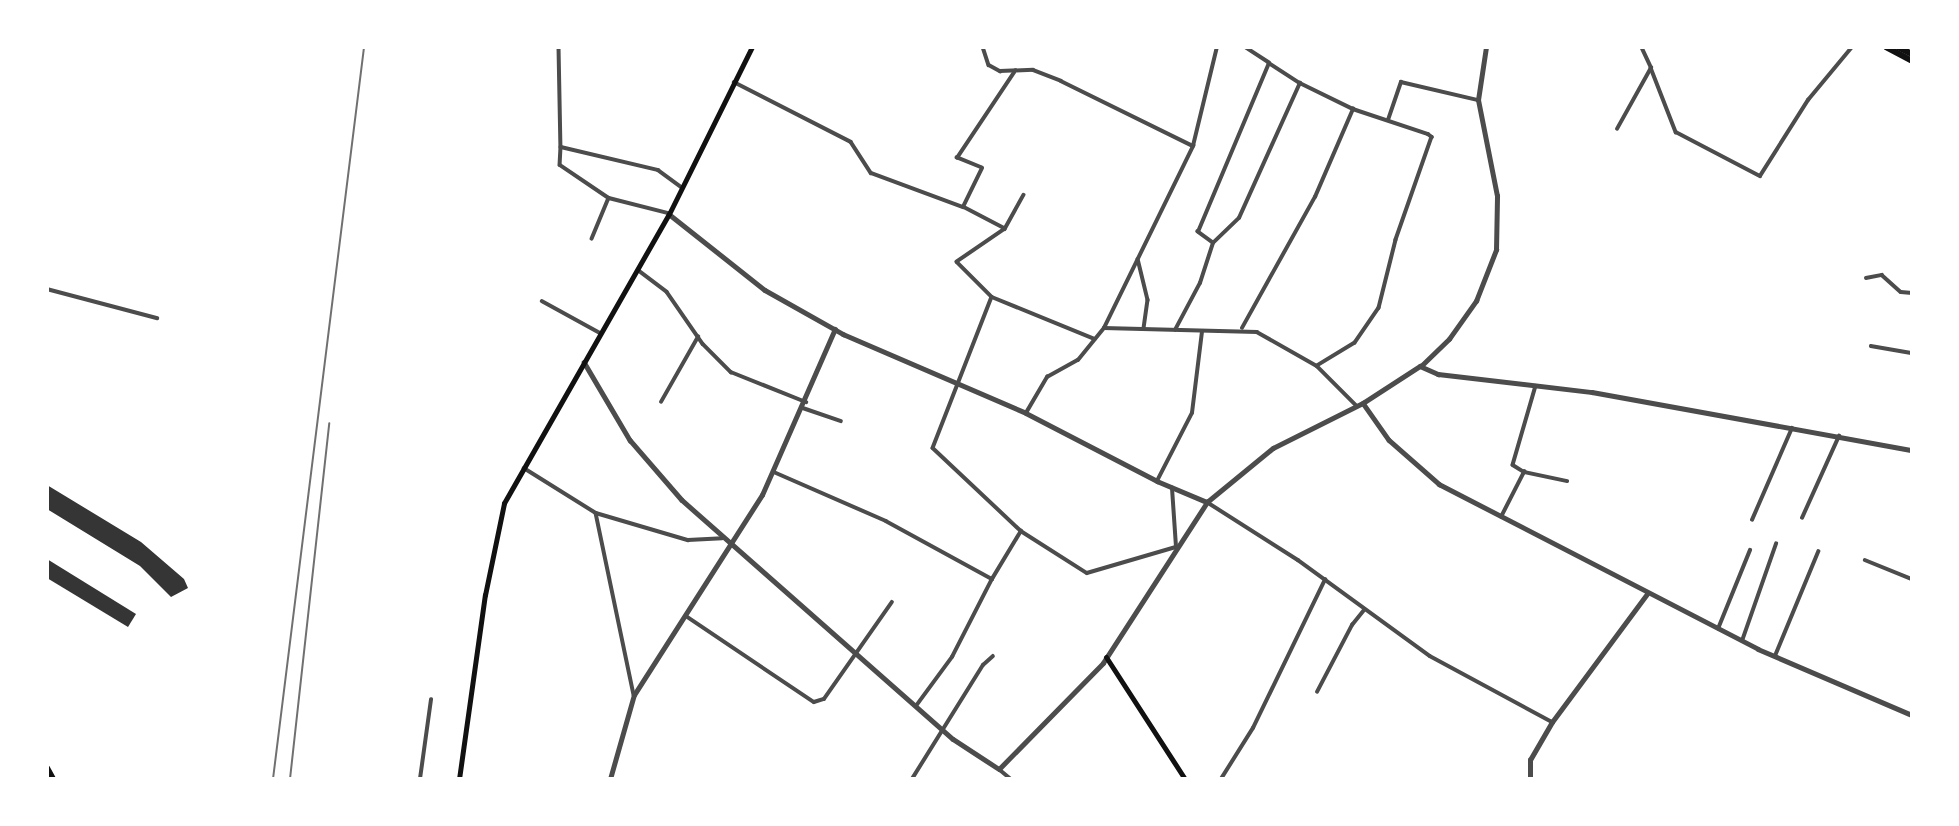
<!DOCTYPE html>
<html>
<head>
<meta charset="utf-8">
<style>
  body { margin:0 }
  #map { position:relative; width:1959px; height:826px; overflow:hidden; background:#fff; font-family:Merriweather,serif }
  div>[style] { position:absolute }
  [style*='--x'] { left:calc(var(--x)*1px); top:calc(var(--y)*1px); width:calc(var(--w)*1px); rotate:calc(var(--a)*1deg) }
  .building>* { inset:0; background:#353535 }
  .minor>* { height:3.5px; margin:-1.75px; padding:0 1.75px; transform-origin:1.75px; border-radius:1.75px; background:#4c4c4c }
  .tertiary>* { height:4.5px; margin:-2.25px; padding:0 2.25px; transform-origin:2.25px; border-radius:2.25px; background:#4c4c4c }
  .secondary>* { height:5px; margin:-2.5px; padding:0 2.5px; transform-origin:2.5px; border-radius:2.5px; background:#111 }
  .primary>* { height:6px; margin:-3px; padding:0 3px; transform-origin:3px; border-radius:3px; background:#111 }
  .rail>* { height:2px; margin:-1px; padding:0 1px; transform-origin:1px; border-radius:1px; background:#707070 }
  span { translate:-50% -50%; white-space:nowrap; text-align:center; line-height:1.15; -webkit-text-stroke:7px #fff; paint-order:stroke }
  .frame { position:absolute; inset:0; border:49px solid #fff; pointer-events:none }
</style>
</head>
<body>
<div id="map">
  <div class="building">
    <div style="clip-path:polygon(47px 485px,141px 542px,184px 579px,188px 588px,171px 597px,140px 566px,47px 509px)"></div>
    <div style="clip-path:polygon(47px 559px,136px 614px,128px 627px,47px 578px)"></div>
  </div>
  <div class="minor">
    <div style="--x:559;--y:47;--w:100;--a:88.9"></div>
    <div style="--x:561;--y:147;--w:100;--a:13.3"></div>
    <div style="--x:658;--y:170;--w:29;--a:36"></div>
    <div style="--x:983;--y:47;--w:19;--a:72"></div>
    <div style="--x:989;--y:65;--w:13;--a:29"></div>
    <div style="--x:1000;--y:71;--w:33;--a:-2"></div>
    <div style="--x:1033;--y:70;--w:30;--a:21"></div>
    <div style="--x:1061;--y:81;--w:147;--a:26.2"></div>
    <div style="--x:1269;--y:63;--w:37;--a:33"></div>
    <div style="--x:1651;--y:68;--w:69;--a:68.7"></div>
    <div style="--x:1676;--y:132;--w:95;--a:27.6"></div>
    <div style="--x:1760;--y:176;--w:90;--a:-57.7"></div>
    <div style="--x:1808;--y:100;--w:69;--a:-50.3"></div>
    <div style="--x:734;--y:82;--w:131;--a:27.1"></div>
    <div style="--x:851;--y:142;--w:37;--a:57"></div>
    <div style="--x:871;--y:173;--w:98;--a:20.3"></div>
    <div style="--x:1388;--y:120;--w:40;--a:-71.1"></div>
    <div style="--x:1401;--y:82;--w:79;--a:13.2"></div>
    <div style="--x:1617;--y:129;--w:70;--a:-60.9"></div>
    <div style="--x:1651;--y:68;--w:23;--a:-115"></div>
    <div style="--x:561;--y:147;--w:18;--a:93"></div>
    <div style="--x:560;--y:165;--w:59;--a:34"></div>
    <div style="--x:609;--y:198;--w:44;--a:112.5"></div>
    <div style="--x:1024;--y:195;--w:39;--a:119"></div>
    <div style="--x:1005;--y:229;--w:58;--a:145.5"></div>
    <div style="--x:957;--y:262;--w:49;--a:45"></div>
    <div style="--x:992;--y:297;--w:162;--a:111.3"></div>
    <div style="--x:933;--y:448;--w:121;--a:43.3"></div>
    <div style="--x:1021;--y:531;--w:78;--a:32.5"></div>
    <div style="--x:1087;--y:573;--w:93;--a:-16.3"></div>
    <div style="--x:1176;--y:547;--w:59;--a:-93.9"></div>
    <div style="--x:609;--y:198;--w:61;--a:14.3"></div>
    <div style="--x:1005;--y:229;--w:47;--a:-152.4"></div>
    <div style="--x:963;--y:207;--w:43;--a:-64"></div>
    <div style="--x:982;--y:168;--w:27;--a:-158"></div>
    <div style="--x:957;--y:158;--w:105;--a:-56.3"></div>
    <div style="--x:1213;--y:243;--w:36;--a:-44"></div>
    <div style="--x:1239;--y:218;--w:148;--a:-65.7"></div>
    <div style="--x:1300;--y:83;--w:59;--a:26.1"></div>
    <div style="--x:1138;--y:259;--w:42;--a:76.3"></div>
    <div style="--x:1148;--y:300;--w:29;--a:98"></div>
    <div style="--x:638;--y:270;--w:36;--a:37"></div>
    <div style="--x:667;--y:292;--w:63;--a:55.3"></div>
    <div style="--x:703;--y:344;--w:40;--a:45"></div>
    <div style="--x:731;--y:372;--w:81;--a:21.8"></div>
    <div style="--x:1866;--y:278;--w:16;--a:-11"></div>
    <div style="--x:1882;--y:275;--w:25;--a:42"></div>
    <div style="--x:1901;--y:292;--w:11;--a:5"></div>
    <div style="--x:47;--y:289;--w:114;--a:14.8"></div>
    <div style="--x:992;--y:297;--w:111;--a:22.2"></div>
    <div style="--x:542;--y:301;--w:66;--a:28.9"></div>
    <div style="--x:1104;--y:328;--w:203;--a:-63.9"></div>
    <div style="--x:1193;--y:146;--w:102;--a:-76.4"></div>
    <div style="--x:1242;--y:328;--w:150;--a:-60.9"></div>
    <div style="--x:1315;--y:197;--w:96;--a:-66.6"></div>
    <div style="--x:1353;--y:109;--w:79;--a:18.4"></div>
    <div style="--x:1428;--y:134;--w:5;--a:37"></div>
    <div style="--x:1432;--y:137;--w:109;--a:109.3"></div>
    <div style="--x:1396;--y:240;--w:70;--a:104"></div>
    <div style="--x:1379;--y:308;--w:42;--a:124.4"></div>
    <div style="--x:1355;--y:343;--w:44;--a:148.8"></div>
    <div style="--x:1175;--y:330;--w:53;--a:-62"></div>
    <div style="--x:1200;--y:283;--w:42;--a:-72"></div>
    <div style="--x:1213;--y:243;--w:19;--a:-144"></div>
    <div style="--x:1198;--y:232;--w:183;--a:-67.2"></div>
    <div style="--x:1269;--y:63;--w:30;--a:-147"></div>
    <div style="--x:1871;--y:346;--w:42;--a:9.7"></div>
    <div style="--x:1536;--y:386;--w:82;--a:106.2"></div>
    <div style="--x:1513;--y:465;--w:13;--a:32"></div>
    <div style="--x:1524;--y:472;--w:44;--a:11.8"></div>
    <div style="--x:661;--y:402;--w:75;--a:-60.4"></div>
    <div style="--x:803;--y:408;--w:40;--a:18.9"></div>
    <div style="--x:1026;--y:413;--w:42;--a:-59.7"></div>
    <div style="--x:1047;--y:377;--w:35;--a:-29"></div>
    <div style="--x:1078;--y:360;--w:41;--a:-50.9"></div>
    <div style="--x:1104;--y:328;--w:153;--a:1.5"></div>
    <div style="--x:1257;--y:332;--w:69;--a:29.5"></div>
    <div style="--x:1317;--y:366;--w:57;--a:45"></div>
    <div style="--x:524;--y:468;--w:85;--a:32"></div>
    <div style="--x:596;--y:513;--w:96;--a:16.4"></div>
    <div style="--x:688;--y:540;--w:34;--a:-3"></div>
    <div style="--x:774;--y:472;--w:122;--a:23.6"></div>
    <div style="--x:886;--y:521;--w:121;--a:28.7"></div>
    <div style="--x:992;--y:579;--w:56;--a:-58.9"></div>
    <div style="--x:1157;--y:481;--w:76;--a:-62.8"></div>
    <div style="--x:1192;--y:413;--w:82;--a:-83"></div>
    <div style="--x:1207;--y:502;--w:108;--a:32.5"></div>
    <div style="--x:1298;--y:560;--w:163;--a:36"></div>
    <div style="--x:1430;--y:656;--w:139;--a:28.4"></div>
    <div style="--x:596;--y:513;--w:186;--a:78.2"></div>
    <div style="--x:1501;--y:517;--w:51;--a:-62.9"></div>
    <div style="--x:1802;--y:518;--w:90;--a:-65.7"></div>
    <div style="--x:1752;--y:520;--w:100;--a:-66.5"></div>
    <div style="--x:1865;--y:560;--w:51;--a:22"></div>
    <div style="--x:686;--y:616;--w:154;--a:33.9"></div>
    <div style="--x:814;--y:702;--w:10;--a:-17"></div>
    <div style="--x:824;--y:699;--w:118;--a:-55"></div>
    <div style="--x:1718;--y:629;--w:85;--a:-67.9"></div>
    <div style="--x:1742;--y:641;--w:103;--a:-70.7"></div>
    <div style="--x:1775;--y:656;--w:113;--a:-67.5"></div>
    <div style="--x:1317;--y:692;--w:76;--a:-62.4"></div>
    <div style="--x:1352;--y:625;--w:19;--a:-51"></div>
    <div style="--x:916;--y:706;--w:61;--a:-53.7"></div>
    <div style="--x:952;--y:657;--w:88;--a:-62.9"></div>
    <div style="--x:999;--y:769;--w:16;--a:40"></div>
    <div style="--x:420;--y:779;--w:80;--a:-82.1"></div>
    <div style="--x:912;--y:779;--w:134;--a:-58.1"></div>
    <div style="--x:983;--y:665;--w:13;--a:-42"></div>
    <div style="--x:1221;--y:779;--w:60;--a:-57.9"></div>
    <div style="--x:1253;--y:728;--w:165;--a:-64.1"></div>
  </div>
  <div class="tertiary">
    <div style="--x:669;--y:214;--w:122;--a:38.4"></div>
    <div style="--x:765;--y:290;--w:90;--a:29.4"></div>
    <div style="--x:843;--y:334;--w:199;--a:23.3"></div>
    <div style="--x:1026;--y:413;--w:148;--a:27.4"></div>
    <div style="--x:1157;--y:481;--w:54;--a:22.8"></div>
    <div style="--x:584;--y:362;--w:91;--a:59.5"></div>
    <div style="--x:630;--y:440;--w:79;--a:49.1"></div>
    <div style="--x:682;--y:500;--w:361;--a:41.4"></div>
    <div style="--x:953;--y:739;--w:55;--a:33.1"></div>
    <div style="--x:999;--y:769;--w:148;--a:-45.5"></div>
    <div style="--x:1103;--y:663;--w:192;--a:-57.1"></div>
    <div style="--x:1207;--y:502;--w:85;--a:-39.3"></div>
    <div style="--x:1273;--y:448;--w:101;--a:-26.6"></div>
    <div style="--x:1363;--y:403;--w:68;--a:-33"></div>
    <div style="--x:1420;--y:366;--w:20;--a:24"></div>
    <div style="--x:1438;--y:374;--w:155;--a:6.7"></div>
    <div style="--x:1592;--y:392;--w:325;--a:10.3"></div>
    <div style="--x:1421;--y:366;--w:39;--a:-44"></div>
    <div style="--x:1449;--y:339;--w:47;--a:-54.6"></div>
    <div style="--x:1476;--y:301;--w:55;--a:-68.6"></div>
    <div style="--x:1496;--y:250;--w:54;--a:-88.9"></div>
    <div style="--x:1497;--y:196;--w:98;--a:-101.2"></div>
    <div style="--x:1478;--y:100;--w:54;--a:-81.4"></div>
    <div style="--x:1363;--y:403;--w:45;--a:54.9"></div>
    <div style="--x:1389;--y:440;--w:67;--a:41.3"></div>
    <div style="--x:1439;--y:484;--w:359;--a:27.3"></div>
    <div style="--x:1758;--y:649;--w:168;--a:23.2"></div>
    <div style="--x:610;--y:779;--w:87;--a:-74.1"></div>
    <div style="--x:634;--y:695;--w:237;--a:-57.4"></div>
    <div style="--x:762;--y:495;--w:181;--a:-66.3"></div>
    <div style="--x:1530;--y:779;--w:19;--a:-90"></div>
    <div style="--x:1530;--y:760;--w:44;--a:-59.9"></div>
    <div style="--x:1552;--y:722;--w:159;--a:-53.4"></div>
  </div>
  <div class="secondary">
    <div style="--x:1106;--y:657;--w:145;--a:57.1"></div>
    <div style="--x:459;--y:779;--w:186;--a:-82"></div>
    <div style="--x:485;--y:595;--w:94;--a:-78.3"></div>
    <div style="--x:504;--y:503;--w:333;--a:-60.3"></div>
    <div style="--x:669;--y:214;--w:186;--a:-63.6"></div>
  </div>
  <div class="primary">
    <div style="--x:1886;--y:47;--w:30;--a:28"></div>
    <div style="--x:1898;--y:47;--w:16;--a:27"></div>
    <div style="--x:47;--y:768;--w:13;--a:61"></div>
  </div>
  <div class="rail">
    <div style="--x:273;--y:779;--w:738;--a:-82.91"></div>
    <div style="--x:290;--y:779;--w:358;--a:-83.7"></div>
  </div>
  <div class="frame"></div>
</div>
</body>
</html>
